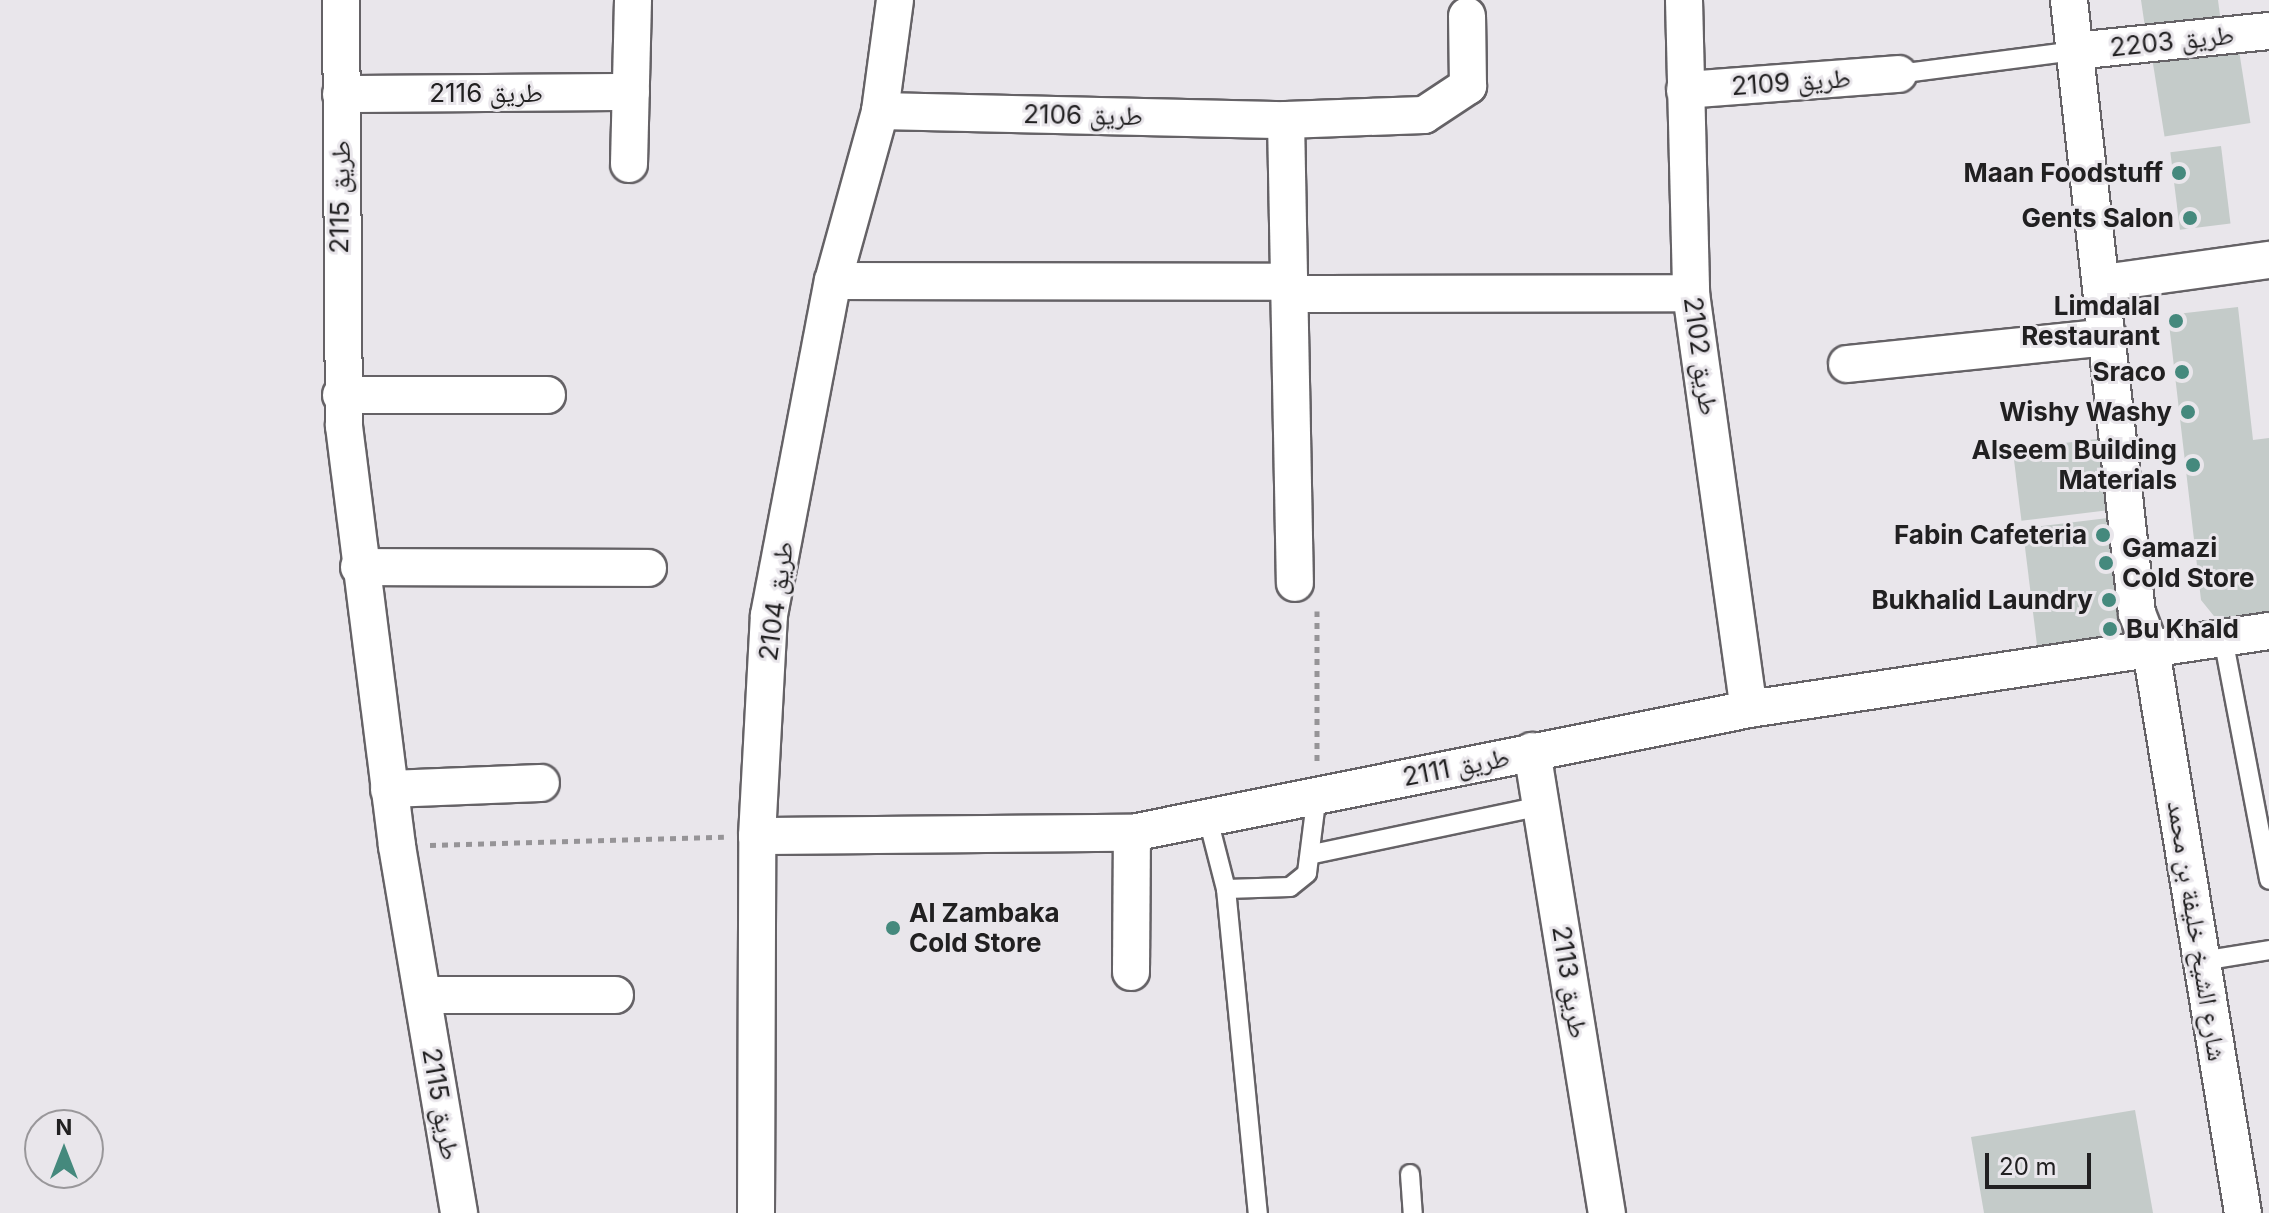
<!DOCTYPE html>
<html>
<head>
<meta charset="utf-8">
<style>
  body { margin:0 }
  #map { position:relative; width:2269px; height:1213px; overflow:hidden; background:#e9e6eb; font-family:Inter,"Noto Naskh Arabic",sans-serif }
  div>[style] { position:absolute }
  [style*='--x'] { left:calc(var(--x)*1px); top:calc(var(--y)*1px); width:calc(var(--w)*1px); rotate:calc(var(--a)*1deg) }
  .building>* { inset:0; background:#c4cbc9; transform-origin:0 0 }
  .path>* { height:5px; margin-top:-2.5px; transform-origin:0; background:repeating-linear-gradient(90deg,#969497 0 6px,transparent 0 12px) }
  .roads { filter:drop-shadow(2px 0 #656266) drop-shadow(-2px 0 #656266) drop-shadow(0 2px #656266) drop-shadow(0 -2px #656266) }
  .lane>* { height:18px; margin:-9px; padding:0 9px; transform-origin:9px; border-radius:9px; background:#fff }
  .street>* { height:36px; margin:-18px; padding:0 18px; transform-origin:18px; border-radius:18px; background:#fff }
  .dots>* { width:22px; height:22px; translate:-50% -50%; box-sizing:border-box; border:4px solid #e9e6eb; border-radius:50% }
  span { translate:-50% -50%; white-space:nowrap; text-align:center; line-height:1.15; -webkit-text-stroke:6px #e9e6eb; paint-order:stroke }
  .street-label { font-size:26px; color:#212021 }
  .poi-label { font-size:26px; color:#212021; font-weight:700 }
  .right { translate:-100% -50%; text-align:right }
  .left { translate:0 -50%; text-align:left }
  .north { position:absolute; left:24px; top:1109px; width:80px; height:80px; box-sizing:border-box; background:#e9e6eb; border:2px solid #99979a; border-radius:50%; rotate:0deg; font-size:22px; font-weight:700; line-height:32px; text-align:center; color:#212021 }
  .north::after { content:''; display:block; margin:auto; width:28px; height:36px; background:#45897d; clip-path:polygon(50% 0,100% 100%,50% 72%,0 100%) }
  .scale { position:absolute; left:1985px; top:1153px; width:106px; height:36px; box-sizing:border-box; border:4px solid #212021; border-top:0; padding-left:10px; font-size:24px; line-height:28px; white-space:nowrap; color:#212021; -webkit-text-stroke:6px #e9e6eb; paint-order:stroke }
</style>
</head>
<body>
<div id="map">
  <div class="building">
    <div style="clip-path:polygon(2141px 0,2218px 0,2222px 31px,2147px 41px)"></div>
    <div style="left:2237px;top:38px;width:86px;height:87px;rotate:81deg"></div>
    <div style="left:2221px;top:146px;width:78px;height:51px;rotate:83deg"></div>
    <div style="clip-path:polygon(2238px 307px,2253px 440px,2269px 438px,2269px 620px,2222px 626px,2201px 600px,2168px 315px)"></div>
    <div style="left:2105px;top:438px;width:72px;height:93px;rotate:83deg"></div>
    <div style="left:2116px;top:517px;width:120px;height:94px;rotate:83deg"></div>
    <div style="clip-path:polygon(2135px 1110px,2153px 1213px,1984px 1213px,1971px 1137px)"></div>
  </div>
  <div class="path">
    <div style="--x:1317;--y:611;--w:150;--a:90"></div>
    <div style="--x:430;--y:845;--w:294;--a:-1.6"></div>
  </div>
  <div class="roads">
    <div class="lane">
      <div style="--x:1898;--y:74;--w:178;--a:-7.4"></div>
      <div style="--x:2223;--y:638;--w:246;--a:79.2"></div>
      <div style="--x:1208;--y:819;--w:72;--a:75.6"></div>
      <div style="--x:1226;--y:889;--w:326;--a:84.4"></div>
      <div style="--x:1313;--y:854;--w:233;--a:-11.9"></div>
      <div style="--x:1226;--y:889;--w:64;--a:-1.8"></div>
      <div style="--x:1290;--y:887;--w:22;--a:-39"></div>
      <div style="--x:1307;--y:873;--w:80;--a:-82.8"></div>
      <div style="--x:2202;--y:961;--w:68;--a:-9.3"></div>
      <div style="--x:1410;--y:1174;--w:39;--a:86"></div>
    </div>
    <div class="street">
      <div style="--x:341;--y:0;--w:426;--a:89.6"></div>
      <div style="--x:344;--y:426;--w:423;--a:82.8"></div>
      <div style="--x:397;--y:846;--w:372;--a:80.4"></div>
      <div style="--x:1684;--y:0;--w:293;--a:88.6"></div>
      <div style="--x:1691;--y:293;--w:420;--a:82.1"></div>
      <div style="--x:2069;--y:0;--w:617;--a:83.67"></div>
      <div style="--x:2137;--y:613;--w:40;--a:69"></div>
      <div style="--x:2151;--y:650;--w:570;--a:80.72"></div>
      <div style="--x:2075;--y:51;--w:195;--a:-5.9"></div>
      <div style="--x:1685;--y:90;--w:214;--a:-4.3"></div>
      <div style="--x:341;--y:94;--w:290;--a:-0.4"></div>
      <div style="--x:880;--y:111;--w:406;--a:1.3"></div>
      <div style="--x:1286;--y:120;--w:138;--a:-2.1"></div>
      <div style="--x:1424;--y:115;--w:53;--a:-33.4"></div>
      <div style="--x:1468;--y:86;--w:70;--a:-90.8"></div>
      <div style="--x:1286;--y:120;--w:463;--a:88.9"></div>
      <div style="--x:629;--y:164;--w:164;--a:-88.6"></div>
      <div style="--x:833;--y:281;--w:456;--a:0.1"></div>
      <div style="--x:2103;--y:283;--w:168;--a:-7.9"></div>
      <div style="--x:1289;--y:294;--w:402;--a:-0.1"></div>
      <div style="--x:1847;--y:364;--w:263;--a:-5.9"></div>
      <div style="--x:341;--y:395;--w:206;--a:0"></div>
      <div style="--x:359;--y:567;--w:289;--a:0.2"></div>
      <div style="--x:1532;--y:751;--w:468;--a:80.8"></div>
      <div style="--x:389;--y:789;--w:152;--a:-2.3"></div>
      <div style="--x:757;--y:836;--w:375;--a:-0.5"></div>
      <div style="--x:1132;--y:833;--w:629;--a:-11.36"></div>
      <div style="--x:1749;--y:709;--w:526;--a:-8.53"></div>
      <div style="--x:1131;--y:972;--w:139;--a:-89.6"></div>
      <div style="--x:423;--y:995;--w:192;--a:0"></div>
      <div style="--x:756;--y:1213;--w:377;--a:-89.8"></div>
      <div style="--x:757;--y:836;--w:221;--a:-86.9"></div>
      <div style="--x:769;--y:615;--w:340;--a:-79.2"></div>
      <div style="--x:833;--y:281;--w:176;--a:-74.5"></div>
      <div style="--x:880;--y:111;--w:112;--a:-82.3"></div>
    </div>
  </div>
  <div class="dots">
    <div style="left:2179px;top:173px;background:#45897d"></div>
    <div style="left:2190px;top:218px;background:#45897d"></div>
    <div style="left:2176px;top:321px;background:#45897d"></div>
    <div style="left:2182px;top:372px;background:#45897d"></div>
    <div style="left:2188px;top:412px;background:#45897d"></div>
    <div style="left:2193px;top:465px;background:#45897d"></div>
    <div style="left:2103px;top:535px;background:#45897d"></div>
    <div style="left:2106px;top:563px;background:#45897d"></div>
    <div style="left:2109px;top:600px;background:#45897d"></div>
    <div style="left:2110px;top:629px;background:#45897d"></div>
    <div style="left:893px;top:928px;background:#45897d"></div>
  </div>
  <div class="street-label">
    <span style="left:2172px;top:41px;rotate:-6deg">طريق 2203</span>
    <span style="left:1791px;top:82px;rotate:-4deg">طريق 2109</span>
    <span style="left:486px;top:93px">طريق 2116</span>
    <span style="left:1083px;top:115px;rotate:1deg">طريق 2106</span>
    <span style="left:340px;top:197px;rotate:-89deg">طريق 2115</span>
    <span style="left:1701px;top:356px;rotate:82deg">طريق 2102</span>
    <span style="left:776px;top:601px;rotate:-82deg">طريق 2104</span>
    <span style="left:1456px;top:767px;rotate:-11deg">طريق 2111</span>
    <span style="left:2197px;top:931px;rotate:81deg">شارع الشيخ خليفة بن محمد</span>
    <span style="left:1570px;top:982px;rotate:81deg">طريق 2113</span>
    <span style="left:441px;top:1104px;rotate:80deg">طريق 2115</span>
  </div>
  <div class="poi-label">
    <span class="right" style="left:2163px;top:173px">Maan Foodstuff</span>
    <span class="right" style="left:2174px;top:218px">Gents Salon</span>
    <span class="right" style="left:2160px;top:321px">Limdalal<br>Restaurant</span>
    <span class="right" style="left:2166px;top:372px">Sraco</span>
    <span class="right" style="left:2172px;top:412px">Wishy Washy</span>
    <span class="right" style="left:2177px;top:465px">Alseem Building<br>Materials</span>
    <span class="right" style="left:2087px;top:535px">Fabin Cafeteria</span>
    <span class="left" style="left:2122px;top:563px">Gamazi<br>Cold Store</span>
    <span class="right" style="left:2093px;top:600px">Bukhalid Laundry</span>
    <span class="left" style="left:2126px;top:629px">Bu Khald</span>
    <span class="left" style="left:909px;top:928px">Al Zambaka<br>Cold Store</span>
  </div>
  <div class="north">N</div>
  <div class="scale">20 m</div>
</div>
</body>
</html>
